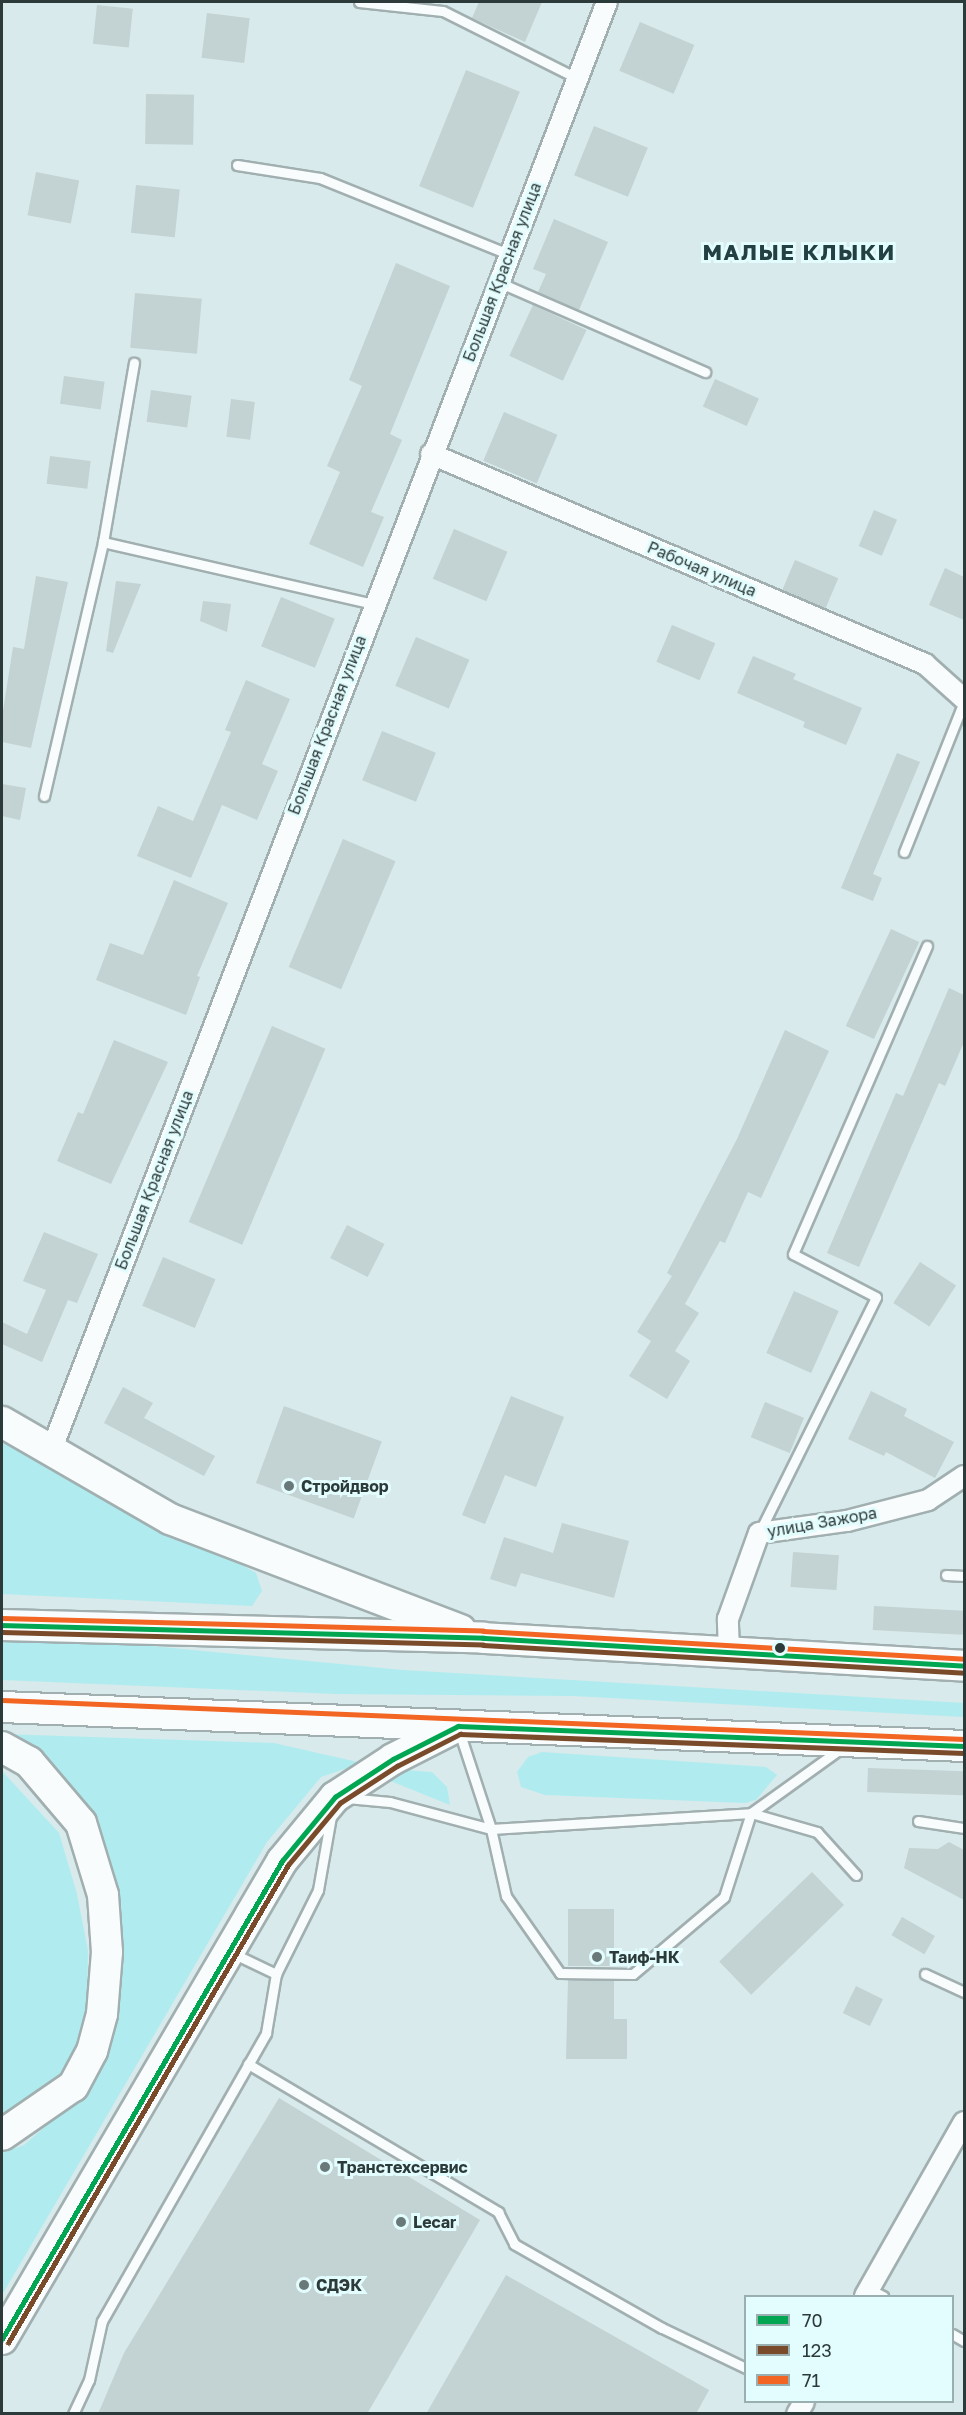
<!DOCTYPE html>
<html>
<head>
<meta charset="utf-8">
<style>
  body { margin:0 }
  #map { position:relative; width:966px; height:2415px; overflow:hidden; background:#d8eaeb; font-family:"Golos Text",sans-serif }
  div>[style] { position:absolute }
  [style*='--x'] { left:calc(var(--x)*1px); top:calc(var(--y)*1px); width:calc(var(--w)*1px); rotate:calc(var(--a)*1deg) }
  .green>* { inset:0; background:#b0ecef }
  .building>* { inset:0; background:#c3d2d2; transform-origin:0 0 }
  .roads { filter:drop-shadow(2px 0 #a1afb0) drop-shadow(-2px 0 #a1afb0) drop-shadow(0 2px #a1afb0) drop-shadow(0 -2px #a1afb0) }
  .lane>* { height:9px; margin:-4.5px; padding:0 4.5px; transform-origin:4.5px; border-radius:4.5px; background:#f9fcfc }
  .street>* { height:20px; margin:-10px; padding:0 10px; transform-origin:10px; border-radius:10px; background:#f9fcfc }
  .primary>* { height:30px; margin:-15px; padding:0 15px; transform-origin:15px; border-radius:15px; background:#f9fcfc }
  .bus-1>* { height:4.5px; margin:-2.25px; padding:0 2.25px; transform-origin:2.25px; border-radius:2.25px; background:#00a651 }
  .bus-2>* { height:4.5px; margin:-2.25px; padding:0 2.25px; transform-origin:2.25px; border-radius:2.25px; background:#7a4b2a }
  .bus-3>* { height:4.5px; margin:-2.25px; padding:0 2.25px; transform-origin:2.25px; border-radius:2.25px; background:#f26522 }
  .dots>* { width:16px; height:16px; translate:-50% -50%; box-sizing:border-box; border:3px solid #e3fdfe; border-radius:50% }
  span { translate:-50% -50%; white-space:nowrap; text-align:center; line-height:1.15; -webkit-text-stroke:6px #e3fdfe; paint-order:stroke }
  .street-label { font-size:16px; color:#2d3a3a }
  .poi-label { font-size:16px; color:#2d3a3a; font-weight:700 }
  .left { translate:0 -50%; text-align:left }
  .district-label { font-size:22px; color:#234042; font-weight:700; letter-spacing:1.5px }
  .frame { position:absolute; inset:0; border:3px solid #2d3a3a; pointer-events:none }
  .legend { position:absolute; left:744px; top:2295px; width:210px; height:108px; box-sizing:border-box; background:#e3fdfe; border:2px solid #9aafb0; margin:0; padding:8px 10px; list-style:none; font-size:18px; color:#2d3a3a }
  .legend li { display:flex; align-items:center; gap:12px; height:30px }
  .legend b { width:30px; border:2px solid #9aafb0 }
</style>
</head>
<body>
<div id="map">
  <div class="green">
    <div style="clip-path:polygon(2px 1430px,256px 1573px,262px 1591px,252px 1606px,2px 1594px)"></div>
    <div style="clip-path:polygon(2px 1638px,109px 1642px,403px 1670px,964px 1703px,964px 1717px,573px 1696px,336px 1694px,2px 1680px)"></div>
    <div style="clip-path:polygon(2px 1734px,274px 1743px,362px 1763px,321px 1777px,267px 1842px,2px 2295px,2px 2153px,24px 2145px,86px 2091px,116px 1892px,97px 1816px,41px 1756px)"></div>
    <div style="clip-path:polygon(542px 1752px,766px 1767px,777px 1775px,756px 1800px,745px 1803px,545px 1795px,521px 1787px,517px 1772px,528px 1757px)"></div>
    <div style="clip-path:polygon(405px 1770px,432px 1772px,447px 1787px,450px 1805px,383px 1778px)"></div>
    <div style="clip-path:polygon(2px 1771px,59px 1833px,77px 1894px,88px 1951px,87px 2009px,66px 2078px,2px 2124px)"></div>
  </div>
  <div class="building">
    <div style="clip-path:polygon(479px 2px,542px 2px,525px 42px,472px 18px)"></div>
    <div style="left:97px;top:5px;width:36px;height:39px;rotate:6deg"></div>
    <div style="left:207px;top:13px;width:43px;height:45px;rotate:7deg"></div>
    <div style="left:640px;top:22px;width:59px;height:53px;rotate:23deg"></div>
    <div style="left:466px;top:70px;width:58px;height:125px;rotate:22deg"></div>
    <div style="left:146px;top:94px;width:48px;height:50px;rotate:1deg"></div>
    <div style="left:594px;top:126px;width:58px;height:53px;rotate:22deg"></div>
    <div style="left:36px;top:172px;width:44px;height:44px;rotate:11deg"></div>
    <div style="left:136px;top:185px;width:44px;height:48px;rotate:6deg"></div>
    <div style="clip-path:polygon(554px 219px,608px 242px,579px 310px,538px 292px,546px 274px,533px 269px)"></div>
    <div style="clip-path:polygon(396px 263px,450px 286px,390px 434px,402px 440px,371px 512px,384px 517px,363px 567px,309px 544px,340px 472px,327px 466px,362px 386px,349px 380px)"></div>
    <div style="left:135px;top:293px;width:67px;height:55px;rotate:5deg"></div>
    <div style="left:533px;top:305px;width:59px;height:56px;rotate:25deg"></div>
    <div style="left:64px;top:376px;width:41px;height:28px;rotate:8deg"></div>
    <div style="left:715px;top:379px;width:48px;height:30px;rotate:24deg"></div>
    <div style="left:151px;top:390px;width:41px;height:32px;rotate:8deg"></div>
    <div style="left:231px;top:399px;width:24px;height:38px;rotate:7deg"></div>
    <div style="left:504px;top:412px;width:58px;height:53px;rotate:23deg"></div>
    <div style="left:50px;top:456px;width:41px;height:28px;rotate:7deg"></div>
    <div style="left:874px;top:510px;width:25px;height:39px;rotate:23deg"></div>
    <div style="left:454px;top:529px;width:58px;height:54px;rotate:23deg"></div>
    <div style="left:795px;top:560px;width:47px;height:33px;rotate:23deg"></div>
    <div style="clip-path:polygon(945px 568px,964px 577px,964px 620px,929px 605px)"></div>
    <div style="clip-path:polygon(36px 576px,68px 582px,31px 748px,2px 742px,2px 717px,13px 647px,24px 649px)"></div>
    <div style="clip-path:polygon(116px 581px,141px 584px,113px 653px,106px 651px)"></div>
    <div style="left:281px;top:597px;width:58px;height:53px;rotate:22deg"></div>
    <div style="clip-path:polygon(203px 601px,231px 604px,227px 632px,200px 621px)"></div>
    <div style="left:672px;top:625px;width:47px;height:40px;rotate:23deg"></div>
    <div style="left:416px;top:637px;width:58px;height:53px;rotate:23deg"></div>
    <div style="clip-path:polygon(753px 656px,796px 674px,793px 679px,862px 708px,846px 745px,803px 727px,805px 722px,737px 693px)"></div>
    <div style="clip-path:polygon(246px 680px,290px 699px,262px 764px,278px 771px,257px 820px,222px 805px,191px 878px,137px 856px,158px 806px,193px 821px,231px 732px,225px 730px)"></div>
    <div style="left:382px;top:731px;width:58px;height:53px;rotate:22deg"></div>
    <div style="clip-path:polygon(897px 753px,920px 762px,873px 874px,882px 878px,873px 901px,841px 888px)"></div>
    <div style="clip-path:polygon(2px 784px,26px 788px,20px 820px,2px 816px)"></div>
    <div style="left:343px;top:839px;width:57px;height:139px;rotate:23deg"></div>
    <div style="clip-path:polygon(174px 880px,228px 903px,197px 976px,200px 977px,186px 1015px,96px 980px,110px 943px,143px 955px)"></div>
    <div style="left:891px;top:929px;width:31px;height:107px;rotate:25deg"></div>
    <div style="clip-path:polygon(949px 988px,964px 995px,964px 1042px,945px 1086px,939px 1083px,859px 1267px,827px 1253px,896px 1093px,903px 1096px)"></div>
    <div style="left:272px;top:1026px;width:58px;height:213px;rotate:23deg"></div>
    <div style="clip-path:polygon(785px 1030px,829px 1051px,761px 1198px,748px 1192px,725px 1243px,720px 1241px,685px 1304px,699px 1313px,675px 1351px,690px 1361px,667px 1399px,629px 1376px,651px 1341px,637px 1332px,672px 1276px,667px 1273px,737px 1139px)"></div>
    <div style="clip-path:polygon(114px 1040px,168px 1062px,111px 1184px,57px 1161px,78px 1112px,83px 1114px)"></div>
    <div style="left:347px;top:1225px;width:42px;height:37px;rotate:27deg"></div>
    <div style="clip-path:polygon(44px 1232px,98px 1254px,77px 1303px,68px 1300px,42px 1362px,2px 1344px,2px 1322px,27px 1334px,46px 1290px,23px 1281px)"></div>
    <div style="left:163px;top:1257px;width:57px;height:53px;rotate:23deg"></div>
    <div style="left:920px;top:1262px;width:43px;height:49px;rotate:33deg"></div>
    <div style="left:794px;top:1291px;width:49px;height:68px;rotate:24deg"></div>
    <div style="clip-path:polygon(123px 1387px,153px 1403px,144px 1418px,215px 1456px,204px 1476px,104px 1423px)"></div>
    <div style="clip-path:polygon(871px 1391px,907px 1409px,904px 1416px,954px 1442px,935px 1478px,886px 1452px,884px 1456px,848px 1439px)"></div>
    <div style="clip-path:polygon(511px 1396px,564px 1417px,536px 1487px,505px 1475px,485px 1524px,462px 1515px)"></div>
    <div style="left:765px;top:1402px;width:42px;height:38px;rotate:22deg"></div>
    <div style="left:284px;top:1406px;width:104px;height:82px;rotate:20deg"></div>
    <div style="clip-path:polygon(562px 1523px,629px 1541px,614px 1598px,521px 1573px,516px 1587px,490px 1579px,504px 1537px,553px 1553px)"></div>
    <div style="left:793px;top:1552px;width:46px;height:35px;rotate:4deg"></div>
    <div style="left:874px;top:1606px;width:90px;height:24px;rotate:3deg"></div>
    <div style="left:868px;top:1768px;width:96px;height:24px;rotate:2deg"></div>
    <div style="clip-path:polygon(949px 1842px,964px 1850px,964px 1900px,904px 1868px,909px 1848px,938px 1849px)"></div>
    <div style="left:812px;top:1872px;width:46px;height:129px;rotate:46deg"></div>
    <div style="left:568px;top:1909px;width:46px;height:57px"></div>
    <div style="left:902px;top:1917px;width:38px;height:21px;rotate:30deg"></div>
    <div style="clip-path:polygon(568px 1980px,614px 1980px,614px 2019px,627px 2019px,627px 2059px,566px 2059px)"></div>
    <div style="left:856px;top:1986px;width:30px;height:30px;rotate:26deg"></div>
    <div style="clip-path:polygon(279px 2098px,480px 2220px,367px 2414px,98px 2414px,124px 2353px)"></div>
    <div style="clip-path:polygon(506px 2275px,709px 2390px,696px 2414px,426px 2414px)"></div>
  </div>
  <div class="roads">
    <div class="lane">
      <div style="--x:359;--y:2;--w:84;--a:6.1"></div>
      <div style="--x:443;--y:11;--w:150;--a:26.6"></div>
      <div style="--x:237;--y:165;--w:84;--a:8.9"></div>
      <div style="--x:320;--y:178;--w:203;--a:22"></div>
      <div style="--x:498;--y:282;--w:226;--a:23.5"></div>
      <div style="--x:103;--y:542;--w:278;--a:12.9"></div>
      <div style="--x:44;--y:796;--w:261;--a:-76.9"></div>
      <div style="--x:103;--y:542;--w:182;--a:-80.2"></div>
      <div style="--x:904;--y:852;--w:162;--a:-68.3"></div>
      <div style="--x:759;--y:1533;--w:263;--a:-63.6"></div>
      <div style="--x:876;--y:1297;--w:93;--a:-152.6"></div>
      <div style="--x:793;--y:1254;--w:336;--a:-66.5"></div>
      <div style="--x:946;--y:1575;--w:18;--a:3"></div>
      <div style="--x:459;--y:1731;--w:103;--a:71.9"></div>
      <div style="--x:491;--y:1829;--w:69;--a:77.4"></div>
      <div style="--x:506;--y:1896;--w:94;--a:55"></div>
      <div style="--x:560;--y:1973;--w:73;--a:0.8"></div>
      <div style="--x:633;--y:1974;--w:119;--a:-40.2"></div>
      <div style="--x:724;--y:1897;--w:88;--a:-72.2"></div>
      <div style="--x:751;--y:1813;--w:110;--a:-35.7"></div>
      <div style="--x:347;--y:1798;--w:43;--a:5.3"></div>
      <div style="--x:390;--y:1802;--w:105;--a:15"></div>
      <div style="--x:491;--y:1829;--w:260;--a:-3.5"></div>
      <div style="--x:751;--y:1813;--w:69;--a:16.1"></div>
      <div style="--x:817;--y:1832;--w:58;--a:47.8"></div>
      <div style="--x:918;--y:1821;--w:47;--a:8.7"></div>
      <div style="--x:232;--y:1953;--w:49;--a:25.5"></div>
      <div style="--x:925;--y:1974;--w:43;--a:24.8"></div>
      <div style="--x:248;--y:2064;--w:291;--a:30.6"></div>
      <div style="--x:498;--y:2212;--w:36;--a:63"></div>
      <div style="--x:514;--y:2244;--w:170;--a:29.6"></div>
      <div style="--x:662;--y:2328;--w:93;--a:25.5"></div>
      <div style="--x:869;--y:2289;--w:16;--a:27"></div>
      <div style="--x:952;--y:2334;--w:14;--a:30"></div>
      <div style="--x:73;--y:2414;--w:38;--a:-65"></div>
      <div style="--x:89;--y:2380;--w:60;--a:-77.6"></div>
      <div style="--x:102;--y:2321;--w:331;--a:-60.3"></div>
      <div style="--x:266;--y:2033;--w:60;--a:-80.4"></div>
      <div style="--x:276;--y:1974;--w:94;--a:-63.4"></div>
      <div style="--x:318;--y:1890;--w:75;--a:-80"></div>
    </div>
    <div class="street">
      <div style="--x:431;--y:454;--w:537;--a:23.03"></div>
      <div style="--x:925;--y:664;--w:52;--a:41.9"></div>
      <div style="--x:51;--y:1451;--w:1552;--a:-69.01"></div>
      <div style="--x:729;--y:1653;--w:34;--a:-92"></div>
      <div style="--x:728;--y:1619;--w:91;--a:-70.2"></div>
      <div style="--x:759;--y:1533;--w:89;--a:-7.8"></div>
      <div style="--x:847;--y:1521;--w:84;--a:-14.5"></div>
      <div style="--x:928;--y:1500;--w:43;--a:-33.7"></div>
      <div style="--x:865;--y:2296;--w:200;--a:-60.4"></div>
      <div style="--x:797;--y:2414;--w:14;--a:-60"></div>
    </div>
    <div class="primary">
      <div style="--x:2;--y:1422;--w:194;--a:30"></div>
      <div style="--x:170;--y:1519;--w:311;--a:20.9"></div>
      <div style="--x:2;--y:1625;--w:481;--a:1.5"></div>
      <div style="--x:483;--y:1638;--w:482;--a:3.3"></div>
      <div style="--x:2;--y:1707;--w:963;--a:2.32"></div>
      <div style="--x:2;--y:1747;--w:31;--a:29"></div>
      <div style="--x:29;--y:1762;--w:80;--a:49.6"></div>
      <div style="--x:81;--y:1823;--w:75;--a:73"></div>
      <div style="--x:103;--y:1895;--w:57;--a:86"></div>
      <div style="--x:107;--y:1952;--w:62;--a:94.6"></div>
      <div style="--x:102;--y:2014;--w:38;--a:105"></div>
      <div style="--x:92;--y:2051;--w:40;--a:118"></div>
      <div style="--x:73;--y:2086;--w:86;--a:145.4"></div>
      <div style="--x:2;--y:2339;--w:554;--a:-59.64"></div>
      <div style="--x:282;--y:1861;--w:83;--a:-50.4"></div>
      <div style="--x:335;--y:1797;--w:69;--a:-33.2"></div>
      <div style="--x:393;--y:1759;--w:71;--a:-26.9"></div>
    </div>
  </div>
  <div class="bus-1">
    <div style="--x:2;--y:1625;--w:481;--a:1.5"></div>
    <div style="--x:483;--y:1638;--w:482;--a:3.3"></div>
    <div style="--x:2;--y:2339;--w:554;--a:-59.64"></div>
    <div style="--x:282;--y:1861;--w:83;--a:-50.4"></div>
    <div style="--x:335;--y:1797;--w:69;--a:-33.2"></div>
    <div style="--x:393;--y:1759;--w:73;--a:-26.9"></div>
    <div style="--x:458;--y:1726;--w:506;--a:2.26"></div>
  </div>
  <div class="bus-2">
    <div style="--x:2;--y:1632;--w:481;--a:1.5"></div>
    <div style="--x:483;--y:1645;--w:482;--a:3.3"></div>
    <div style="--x:8;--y:2343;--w:554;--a:-59.64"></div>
    <div style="--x:288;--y:1865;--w:81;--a:-50"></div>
    <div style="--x:340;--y:1803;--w:68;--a:-33"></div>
    <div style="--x:397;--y:1766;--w:71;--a:-26.9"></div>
    <div style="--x:460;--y:1734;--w:504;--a:2.16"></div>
  </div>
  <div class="bus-3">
    <div style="--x:2;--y:1618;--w:481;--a:1.5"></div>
    <div style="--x:483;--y:1631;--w:482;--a:3.3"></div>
    <div style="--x:2;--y:1700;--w:963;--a:2.32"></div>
  </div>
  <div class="dots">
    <div style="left:289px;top:1486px;background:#697878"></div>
    <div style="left:780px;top:1648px;background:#2d3a3a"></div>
    <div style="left:597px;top:1957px;background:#697878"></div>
    <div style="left:325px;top:2167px;background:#697878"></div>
    <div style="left:401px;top:2222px;background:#697878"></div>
    <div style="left:304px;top:2285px;background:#697878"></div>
  </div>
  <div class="street-label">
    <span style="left:502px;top:272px;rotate:-69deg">Большая Красная улица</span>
    <span style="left:702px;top:569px;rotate:23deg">Рабочая улица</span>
    <span style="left:327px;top:725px;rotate:-69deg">Большая Красная улица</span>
    <span style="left:154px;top:1180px;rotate:-69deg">Большая Красная улица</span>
    <span style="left:822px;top:1522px;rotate:-10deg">улица Зажора</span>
  </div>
  <div class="poi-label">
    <span class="left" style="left:301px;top:1486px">Стройдвор</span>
    <span class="left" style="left:609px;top:1957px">Таиф-НК</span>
    <span class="left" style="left:337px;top:2167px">Транстехсервис</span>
    <span class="left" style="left:413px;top:2222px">Lecar</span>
    <span class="left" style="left:316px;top:2285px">СДЭК</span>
  </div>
  <div class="district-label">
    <span style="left:799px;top:252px">МАЛЫЕ КЛЫКИ</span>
  </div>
  <div class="frame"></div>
  <ul class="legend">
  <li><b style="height:8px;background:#00a651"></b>70</li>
  <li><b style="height:8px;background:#7a4b2a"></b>123</li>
  <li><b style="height:8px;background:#f26522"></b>71</li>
  </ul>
</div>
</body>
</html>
